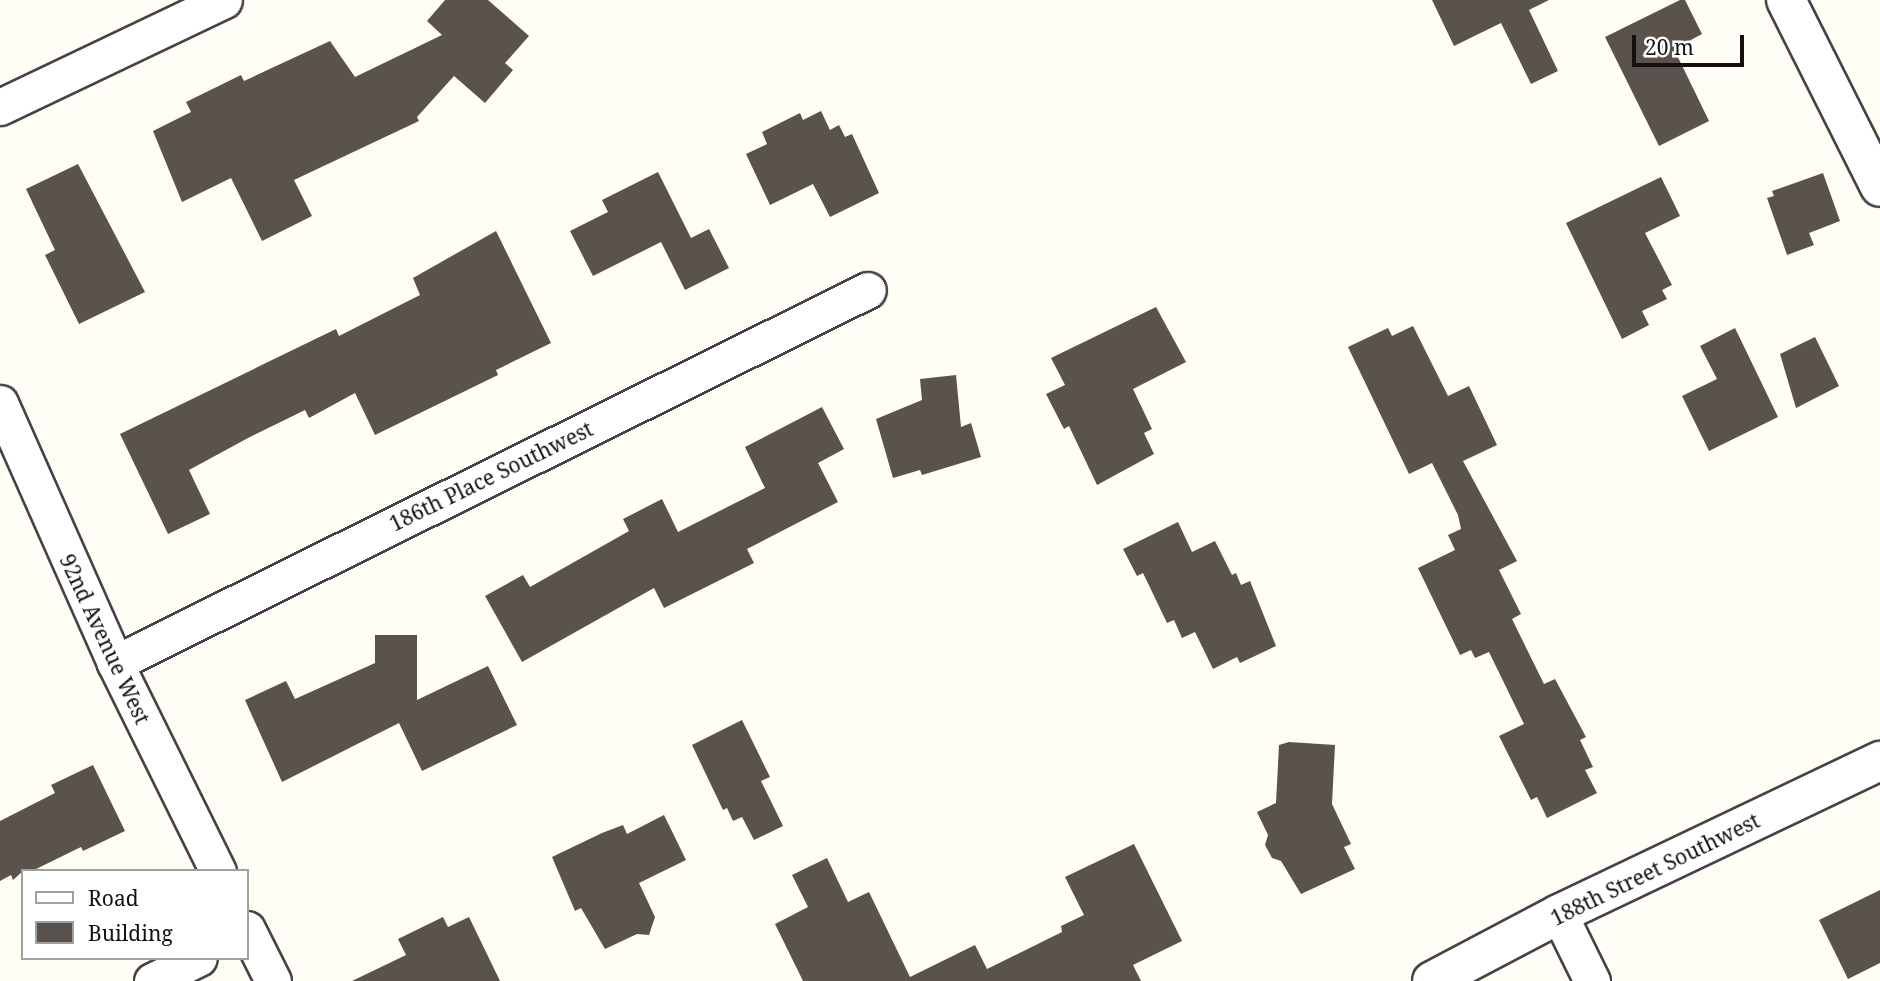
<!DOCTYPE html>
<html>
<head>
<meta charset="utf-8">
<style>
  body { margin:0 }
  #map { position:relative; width:1880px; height:981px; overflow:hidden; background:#fffdf5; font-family:"Noto Serif",serif }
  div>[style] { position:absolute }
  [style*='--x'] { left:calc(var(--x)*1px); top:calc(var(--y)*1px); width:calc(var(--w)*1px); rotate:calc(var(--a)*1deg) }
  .building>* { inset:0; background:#5a524d }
  .roads { filter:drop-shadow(2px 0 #444) drop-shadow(-2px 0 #444) drop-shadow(0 2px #444) drop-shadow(0 -2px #444) }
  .minor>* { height:35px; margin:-17.5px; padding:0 17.5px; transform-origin:17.5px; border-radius:17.5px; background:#fff }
  .tertiary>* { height:38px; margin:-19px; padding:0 19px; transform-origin:19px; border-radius:19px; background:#fff }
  span { translate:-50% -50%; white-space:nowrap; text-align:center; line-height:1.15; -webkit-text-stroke:7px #fff; paint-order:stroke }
  .street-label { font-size:21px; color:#111 }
  .legend { position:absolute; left:21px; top:869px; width:228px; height:91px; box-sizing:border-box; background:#fff; border:2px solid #a0a0a0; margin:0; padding:9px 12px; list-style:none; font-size:21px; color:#111 }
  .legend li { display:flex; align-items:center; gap:14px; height:35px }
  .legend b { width:35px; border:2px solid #a0a0a0 }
  .scale { position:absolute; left:1632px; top:35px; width:112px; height:32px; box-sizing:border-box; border:4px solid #111; border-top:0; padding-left:9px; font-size:21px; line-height:24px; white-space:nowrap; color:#111; -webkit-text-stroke:5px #fff; paint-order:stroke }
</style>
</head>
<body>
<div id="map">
  <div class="building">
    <div style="clip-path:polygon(445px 0,488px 0,529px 36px,505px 63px,513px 70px,485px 103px,454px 76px,417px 117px,419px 121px,294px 180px,312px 216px,262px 241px,231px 178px,182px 202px,153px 131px,191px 112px,186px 102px,241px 75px,244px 81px,330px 41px,355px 77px,442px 35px,427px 21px)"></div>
    <div style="clip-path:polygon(1432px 0,1549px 0,1529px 10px,1558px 71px,1531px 84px,1501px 23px,1454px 46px)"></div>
    <div style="clip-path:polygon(1680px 0,1685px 0,1702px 34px,1674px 49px,1709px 121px,1659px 146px,1605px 37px)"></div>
    <div style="clip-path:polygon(821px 111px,830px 130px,839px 125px,845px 137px,852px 134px,879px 193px,830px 217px,813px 184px,770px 205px,746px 154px,767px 144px,762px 132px,800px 113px,803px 120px)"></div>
    <div style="clip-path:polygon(78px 164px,145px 292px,79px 324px,45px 255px,55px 250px,26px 189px)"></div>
    <div style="clip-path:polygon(658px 172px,691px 238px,709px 229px,729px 268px,685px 290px,661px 242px,593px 276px,570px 231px,608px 212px,602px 200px)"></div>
    <div style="clip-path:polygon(1823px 173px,1840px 221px,1809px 233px,1814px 245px,1787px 255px,1767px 198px,1774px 196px,1772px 191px)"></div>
    <div style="clip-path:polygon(1661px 177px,1680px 216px,1645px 233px,1672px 285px,1662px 290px,1667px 299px,1642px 311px,1649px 325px,1622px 339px,1566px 223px)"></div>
    <div style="clip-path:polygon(496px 231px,551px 343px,496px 370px,498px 375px,375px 435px,355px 393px,309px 418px,305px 410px,248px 438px,189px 470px,210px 514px,168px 534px,120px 434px,336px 329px,339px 336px,420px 295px,413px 278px)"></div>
    <div style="clip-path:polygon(1156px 307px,1186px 362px,1133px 389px,1152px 429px,1144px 433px,1154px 454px,1097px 485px,1069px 426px,1064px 429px,1046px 394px,1065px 385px,1051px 358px)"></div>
    <div style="clip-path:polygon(1413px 326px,1448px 396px,1469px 386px,1497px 445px,1463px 461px,1517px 561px,1499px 570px,1521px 614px,1512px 619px,1544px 684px,1555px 679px,1586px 737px,1580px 740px,1593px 767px,1585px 770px,1597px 793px,1547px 818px,1537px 797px,1531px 800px,1499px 736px,1524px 724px,1489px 652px,1475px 658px,1471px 650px,1460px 655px,1418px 568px,1455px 550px,1448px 535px,1461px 529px,1458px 515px,1432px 463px,1409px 474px,1348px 347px,1388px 328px,1392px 336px)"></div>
    <div style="clip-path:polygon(1735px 328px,1778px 417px,1709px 451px,1682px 396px,1717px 379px,1700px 346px)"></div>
    <div style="clip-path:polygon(1815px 337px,1839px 386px,1796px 408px,1780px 354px)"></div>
    <div style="clip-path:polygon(956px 375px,961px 427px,971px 423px,981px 457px,922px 475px,920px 470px,893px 478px,876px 419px,922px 400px,920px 379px)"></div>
    <div style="clip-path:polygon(822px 407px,844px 449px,818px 463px,838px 502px,747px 549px,754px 563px,664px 608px,654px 588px,522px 662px,485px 596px,523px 575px,530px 587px,629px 531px,623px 519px,662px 499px,678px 532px,765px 488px,745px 447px)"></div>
    <div style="clip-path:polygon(1178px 522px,1192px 552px,1215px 541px,1232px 575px,1236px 573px,1241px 585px,1250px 581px,1276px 646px,1240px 663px,1237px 657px,1213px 669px,1195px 632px,1182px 638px,1174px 620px,1167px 623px,1143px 573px,1137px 576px,1123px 549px)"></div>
    <div style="clip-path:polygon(375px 635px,417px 635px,417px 700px,488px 666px,517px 725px,422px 771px,399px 723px,282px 782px,245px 700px,286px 681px,295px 699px,375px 663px)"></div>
    <div style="clip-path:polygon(742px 720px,770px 777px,761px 781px,783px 826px,754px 840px,742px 817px,733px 821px,727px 808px,723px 810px,692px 745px)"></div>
    <div style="clip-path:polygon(1289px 742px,1335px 745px,1332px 804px,1351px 844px,1344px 847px,1355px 869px,1301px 894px,1281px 861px,1272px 858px,1265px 845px,1268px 835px,1257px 812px,1276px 803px,1279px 745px)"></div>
    <div style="clip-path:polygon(93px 765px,125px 831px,83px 851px,81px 847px,32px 871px,23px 871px,13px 880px,11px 875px,0 881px,0 821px,55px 793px,51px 785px)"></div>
    <div style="clip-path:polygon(664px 815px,686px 860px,639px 883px,655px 917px,649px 935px,637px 934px,605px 949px,581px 908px,575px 911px,552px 857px,602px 833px,623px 825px,627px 834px)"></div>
    <div style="clip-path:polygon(1134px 844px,1182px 941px,1133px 965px,1141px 981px,803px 981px,775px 924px,808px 907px,792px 875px,827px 858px,848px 902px,869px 892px,910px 977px,975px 945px,987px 969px,1062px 932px,1061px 926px,1084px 915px,1065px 877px)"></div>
    <div style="clip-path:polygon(1880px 890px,1880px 963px,1848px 979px,1819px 920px)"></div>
    <div style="clip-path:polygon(443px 917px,448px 927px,469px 917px,500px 981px,352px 981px,406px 955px,398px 939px)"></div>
  </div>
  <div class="roads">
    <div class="minor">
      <div style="--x:0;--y:107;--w:248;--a:-25.5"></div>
      <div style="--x:0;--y:403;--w:284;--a:66.1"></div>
      <div style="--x:115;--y:663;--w:232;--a:63.7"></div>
      <div style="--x:115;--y:663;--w:840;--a:-26.35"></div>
      <div style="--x:1559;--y:914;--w:75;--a:63.8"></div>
      <div style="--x:247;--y:929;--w:58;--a:63.4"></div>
      <div style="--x:152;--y:981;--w:52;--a:-26.1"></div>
    </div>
    <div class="tertiary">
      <div style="--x:1786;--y:0;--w:209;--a:63.3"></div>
      <div style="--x:1432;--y:981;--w:144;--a:-27.8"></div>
      <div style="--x:1559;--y:914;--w:356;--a:-25.5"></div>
    </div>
  </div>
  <div class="street-label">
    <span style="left:491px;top:476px;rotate:-26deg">186th Place Southwest</span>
    <span style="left:105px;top:639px;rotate:65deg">92nd Avenue West</span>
    <span style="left:1655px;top:869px;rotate:-26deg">188th Street Southwest</span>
  </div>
  <ul class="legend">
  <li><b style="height:9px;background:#fff"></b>Road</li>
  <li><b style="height:19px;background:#5a524d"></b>Building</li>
  </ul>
  <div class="scale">20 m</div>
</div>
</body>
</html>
